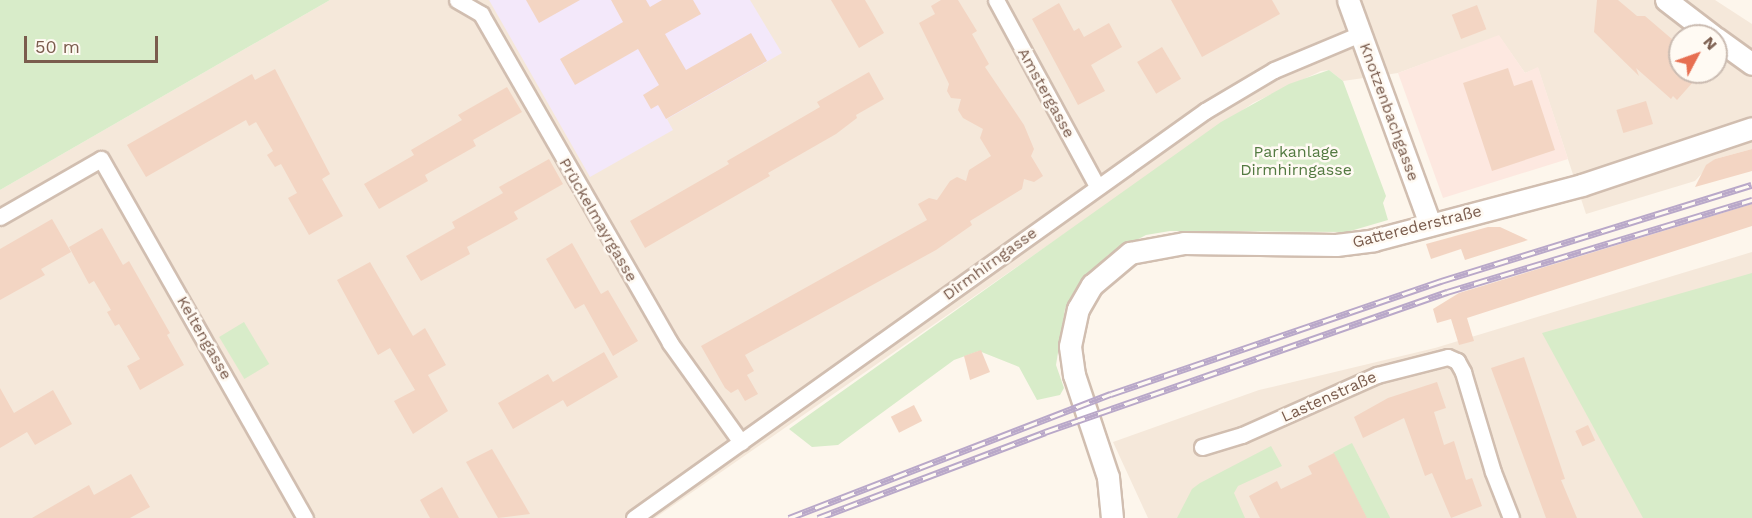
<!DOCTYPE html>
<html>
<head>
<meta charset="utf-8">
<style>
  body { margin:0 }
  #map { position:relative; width:1752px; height:518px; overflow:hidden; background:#fdf6ec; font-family:"Work Sans",sans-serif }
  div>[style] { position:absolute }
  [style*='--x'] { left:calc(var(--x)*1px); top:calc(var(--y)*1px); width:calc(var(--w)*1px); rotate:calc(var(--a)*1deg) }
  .residential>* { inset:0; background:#f5e8da }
  .commercial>* { inset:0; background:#fde8e0 }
  .education>* { inset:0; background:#f3e8fa }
  .green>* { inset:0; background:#d8ecc9; transform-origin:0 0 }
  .building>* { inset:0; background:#f3d5c3; transform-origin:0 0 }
  .roads { filter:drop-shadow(2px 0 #d1beb0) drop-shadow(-2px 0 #d1beb0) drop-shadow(0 2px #d1beb0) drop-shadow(0 -2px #d1beb0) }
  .street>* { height:15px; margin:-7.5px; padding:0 7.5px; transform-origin:7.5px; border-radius:7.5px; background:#fff }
  .secondary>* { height:21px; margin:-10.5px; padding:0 10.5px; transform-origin:10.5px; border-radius:10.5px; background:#fff }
  .rail>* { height:7px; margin-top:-3.5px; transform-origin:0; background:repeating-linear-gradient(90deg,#fffaf3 0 14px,#b9a8c9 0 28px); box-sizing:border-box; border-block:2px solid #b9a8c9 }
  span { translate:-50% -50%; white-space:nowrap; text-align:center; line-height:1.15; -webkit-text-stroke:5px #fffaf3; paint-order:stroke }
  .street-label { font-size:16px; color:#7a5c4d }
  .park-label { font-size:16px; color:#537a41 }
  .north { position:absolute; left:1668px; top:24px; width:60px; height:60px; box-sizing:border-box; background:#fffaf3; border:2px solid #cabbb1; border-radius:50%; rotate:49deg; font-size:16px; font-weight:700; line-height:24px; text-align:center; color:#7a5c4d }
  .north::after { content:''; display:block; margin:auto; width:21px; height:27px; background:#e76f51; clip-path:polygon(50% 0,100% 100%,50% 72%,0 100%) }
  .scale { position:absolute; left:24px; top:36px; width:134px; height:27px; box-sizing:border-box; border:3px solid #7a5c4d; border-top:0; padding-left:8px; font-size:18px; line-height:21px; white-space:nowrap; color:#7a5c4d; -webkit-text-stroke:4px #fffaf3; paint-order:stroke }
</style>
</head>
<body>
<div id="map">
  <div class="residential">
    <div style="clip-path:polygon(evenodd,330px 0,1715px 0,1752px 24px,1752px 149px,1715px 159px,1695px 181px,1586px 214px,1538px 68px,1525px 73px,1499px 36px,1398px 73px,1343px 81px,1329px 70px,1321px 71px,1253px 103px,655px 518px,0 518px,0 190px,330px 0,1680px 36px,1716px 36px,1716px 72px,1680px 72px,1680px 36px)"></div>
    <div style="clip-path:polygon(1752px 252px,1752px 518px,1148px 518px,1113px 442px,1259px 390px,1435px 348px)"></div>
  </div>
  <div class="commercial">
    <div style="clip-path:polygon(1499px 35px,1525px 73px,1538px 67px,1568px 159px,1443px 198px,1398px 73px)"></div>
  </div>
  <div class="education">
    <div style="clip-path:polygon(489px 0,750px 0,782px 53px,667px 119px,673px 130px,590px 177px)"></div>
  </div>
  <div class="green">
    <div style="clip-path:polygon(0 0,330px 0,0 190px)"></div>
    <div style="clip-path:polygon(1329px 70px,1343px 81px,1386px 196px,1383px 203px,1388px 220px,1347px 232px,1170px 231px,1146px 235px,1108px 255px,1075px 290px,1065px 309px,1056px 365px,1064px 388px,1060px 395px,1037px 400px,1019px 367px,979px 351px,954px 360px,838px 445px,812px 447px,789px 429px,1221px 122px,1289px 84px)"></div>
    <div style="clip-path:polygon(1752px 273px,1752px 518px,1643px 518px,1542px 333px)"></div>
    <div style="left:244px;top:322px;width:49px;height:29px;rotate:59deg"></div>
    <div style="left:1352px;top:443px;width:84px;height:21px;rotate:63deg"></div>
    <div style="clip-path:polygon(1271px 446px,1282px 466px,1238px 486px,1234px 493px,1245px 518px,1177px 518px,1192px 489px,1200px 483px)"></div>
  </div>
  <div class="building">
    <div style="clip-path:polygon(526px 0,580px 0,539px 23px)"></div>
    <div style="clip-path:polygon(611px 0,646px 0,650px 7px,662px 0,693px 0,701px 14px,665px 34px,686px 70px,751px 33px,767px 61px,666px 119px,658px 105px,651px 109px,643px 95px,659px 85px,638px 49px,575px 85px,560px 59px,623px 22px)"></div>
    <div style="clip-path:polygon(831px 0,865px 0,884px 33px,859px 48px)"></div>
    <div style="clip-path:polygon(941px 0,958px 0,977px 31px,972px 34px,989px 64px,985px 67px,1024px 125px,1034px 149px,1031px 156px,1043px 176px,1034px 182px,1024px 179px,1022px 189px,970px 221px,972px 225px,936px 250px,745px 355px,754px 371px,747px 375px,758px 394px,745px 401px,738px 389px,731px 393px,725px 388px,701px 346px,927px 220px,918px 204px,929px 198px,937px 200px,950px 181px,957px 177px,966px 181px,969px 170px,991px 156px,980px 138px,983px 129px,963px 118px,958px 110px,961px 99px,951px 98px,947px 91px,949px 84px,919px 23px,935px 14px,931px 6px)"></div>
    <div style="clip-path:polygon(1171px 0,1272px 0,1280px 14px,1202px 57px)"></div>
    <div style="clip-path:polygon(1597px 0,1618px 0,1637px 16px,1645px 16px,1680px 46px,1680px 72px,1702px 72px,1677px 100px,1673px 96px,1671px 99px,1636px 68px,1639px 76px,1594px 32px)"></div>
    <div style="clip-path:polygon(1059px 3px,1074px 31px,1079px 28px,1084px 37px,1109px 23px,1122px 47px,1091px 65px,1105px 91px,1078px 105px,1032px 19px)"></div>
    <div style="left:1477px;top:5px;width:26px;height:27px;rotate:69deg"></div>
    <div style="left:1162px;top:47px;width:37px;height:29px;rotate:59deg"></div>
    <div style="clip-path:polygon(1508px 68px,1514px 86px,1532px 80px,1555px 150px,1492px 171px,1463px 83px)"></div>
    <div style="clip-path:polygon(275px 69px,330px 174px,322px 179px,343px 216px,309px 235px,288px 198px,297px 193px,281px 164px,275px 167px,267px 155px,273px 151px,256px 122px,249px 126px,246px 120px,146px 177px,127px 145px,252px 74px,255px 80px)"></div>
    <div style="clip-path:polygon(869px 72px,884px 99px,856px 115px,857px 118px,836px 134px,768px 173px,770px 176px,645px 248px,630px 221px,729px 164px,727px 161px,820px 107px,817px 102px)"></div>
    <div style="clip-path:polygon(507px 87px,522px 112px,473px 140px,476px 146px,425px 175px,428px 181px,379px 209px,364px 184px,414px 155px,411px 150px,462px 120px,458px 115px)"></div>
    <div style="left:1646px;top:101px;width:24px;height:31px;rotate:73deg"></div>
    <div style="clip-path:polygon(1752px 149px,1752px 171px,1695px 187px,1706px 165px,1715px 159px)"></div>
    <div style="clip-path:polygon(549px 159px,563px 184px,514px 212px,518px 219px,467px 247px,470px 254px,421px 281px,406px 256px,455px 228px,452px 222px,503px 193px,499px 187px)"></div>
    <div style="clip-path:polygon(1752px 204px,1752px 226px,1467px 318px,1474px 341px,1459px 345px,1451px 319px,1437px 323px,1433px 309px,1459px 293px)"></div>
    <div style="clip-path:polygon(52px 219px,71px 252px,41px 269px,45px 275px,0 300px,0 249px)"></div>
    <div style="clip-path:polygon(1488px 227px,1500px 227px,1528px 240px,1465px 260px,1461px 249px,1431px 259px,1426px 244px)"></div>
    <div style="clip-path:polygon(102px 228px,123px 265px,129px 261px,170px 333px,167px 335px,184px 365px,140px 390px,127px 366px,140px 359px,119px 324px,115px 326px,107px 312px,111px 310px,94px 281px,89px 284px,69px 247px)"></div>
    <div style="clip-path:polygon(572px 243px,601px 294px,608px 290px,638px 341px,613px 356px,584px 304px,575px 309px,546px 259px)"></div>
    <div style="clip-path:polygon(370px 262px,413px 336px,425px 328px,446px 365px,428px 375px,448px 411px,413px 434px,394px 401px,415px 390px,390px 348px,378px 355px,337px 280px)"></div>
    <div style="clip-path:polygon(981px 350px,990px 372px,970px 380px,964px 356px)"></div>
    <div style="clip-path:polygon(604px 352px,618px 377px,567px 407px,563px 400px,513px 429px,498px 403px,548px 374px,553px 382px)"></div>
    <div style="clip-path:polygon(1524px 357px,1565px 479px,1561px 480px,1577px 518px,1546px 518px,1491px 368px)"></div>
    <div style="clip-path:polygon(1437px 382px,1446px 408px,1434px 412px,1444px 445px,1454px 441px,1466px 480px,1472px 478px,1482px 506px,1451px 518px,1432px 473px,1425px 476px,1404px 418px,1363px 438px,1354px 417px,1388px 398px)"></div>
    <div style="clip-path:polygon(0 388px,14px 413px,53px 390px,72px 424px,35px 445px,27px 432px,0 448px)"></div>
    <div style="left:914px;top:405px;width:18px;height:26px;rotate:63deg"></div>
    <div style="left:1588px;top:425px;width:17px;height:14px;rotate:65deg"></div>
    <div style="clip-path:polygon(492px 449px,530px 514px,498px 518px,466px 462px)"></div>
    <div style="clip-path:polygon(1334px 453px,1367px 518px,1260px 518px,1249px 496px,1277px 481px,1281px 489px,1312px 474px,1308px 466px)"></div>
    <div style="clip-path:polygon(131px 474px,150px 507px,130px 518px,32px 518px,89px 485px,94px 495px)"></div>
    <div style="clip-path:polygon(442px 487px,459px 518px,430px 518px,420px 500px)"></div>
  </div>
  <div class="roads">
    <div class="street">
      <div style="--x:457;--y:0;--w:28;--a:30"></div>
      <div style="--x:481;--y:14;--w:379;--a:60.1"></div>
      <div style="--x:670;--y:343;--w:122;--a:54.4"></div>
      <div style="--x:996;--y:0;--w:212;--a:61.5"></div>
      <div style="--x:0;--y:217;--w:116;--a:-29.9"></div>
      <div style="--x:101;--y:159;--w:413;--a:60.4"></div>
      <div style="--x:1202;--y:447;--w:42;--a:-16.7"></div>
      <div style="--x:1242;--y:435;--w:148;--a:-24"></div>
      <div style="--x:1377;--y:375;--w:73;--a:-14.2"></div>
      <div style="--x:1448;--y:357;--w:10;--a:24"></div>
      <div style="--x:1457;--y:361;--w:13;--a:61"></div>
      <div style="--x:1463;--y:372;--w:104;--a:73.3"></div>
      <div style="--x:1493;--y:472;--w:49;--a:68.6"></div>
      <div style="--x:634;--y:518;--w:701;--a:-35.48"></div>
      <div style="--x:1205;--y:111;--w:80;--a:-30.7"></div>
      <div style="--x:1274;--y:70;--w:93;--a:-22.7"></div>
    </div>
    <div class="secondary">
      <div style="--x:1348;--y:0;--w:239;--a:69.9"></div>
      <div style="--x:1666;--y:0;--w:59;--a:37.5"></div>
      <div style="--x:1716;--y:38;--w:44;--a:35.8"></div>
      <div style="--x:1112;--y:518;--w:41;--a:-95.6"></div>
      <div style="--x:1108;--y:477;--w:108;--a:-108.4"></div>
      <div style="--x:1074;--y:375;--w:29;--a:-98"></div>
      <div style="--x:1070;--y:346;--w:38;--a:-78"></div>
      <div style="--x:1078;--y:309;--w:28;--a:-60"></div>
      <div style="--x:1092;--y:285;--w:50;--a:-40.1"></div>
      <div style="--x:1130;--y:253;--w:55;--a:-10.5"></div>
      <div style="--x:1184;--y:243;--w:152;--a:0.8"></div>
      <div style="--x:1336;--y:245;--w:38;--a:-7"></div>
      <div style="--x:1374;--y:240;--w:215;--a:-14.8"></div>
      <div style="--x:1582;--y:185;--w:179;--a:-18.5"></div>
    </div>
  </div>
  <div class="rail">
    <div style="--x:789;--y:518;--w:345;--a:-21.1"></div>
    <div style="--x:1111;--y:394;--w:349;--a:-18.9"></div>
    <div style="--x:1441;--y:281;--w:325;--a:-17.2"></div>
    <div style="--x:818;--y:518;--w:243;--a:-20.7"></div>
    <div style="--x:1045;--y:432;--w:426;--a:-19.2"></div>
    <div style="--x:1447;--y:292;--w:319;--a:-16.8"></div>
  </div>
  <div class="street-label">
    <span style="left:1046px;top:93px;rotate:61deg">Amstergasse</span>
    <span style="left:1389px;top:112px;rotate:70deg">Knotzenbachgasse</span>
    <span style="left:598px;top:220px;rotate:60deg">Prückelmayrgasse</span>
    <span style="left:1417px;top:227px;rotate:-14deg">Gatterederstraße</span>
    <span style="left:990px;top:264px;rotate:-36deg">Dirmhirngasse</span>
    <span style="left:204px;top:338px;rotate:60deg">Keltengasse</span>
    <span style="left:1329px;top:397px;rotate:-24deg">Lastenstraße</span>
  </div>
  <div class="park-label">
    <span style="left:1296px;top:161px">Parkanlage<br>Dirmhirngasse</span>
  </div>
  <div class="north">N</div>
  <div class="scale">50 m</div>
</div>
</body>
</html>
